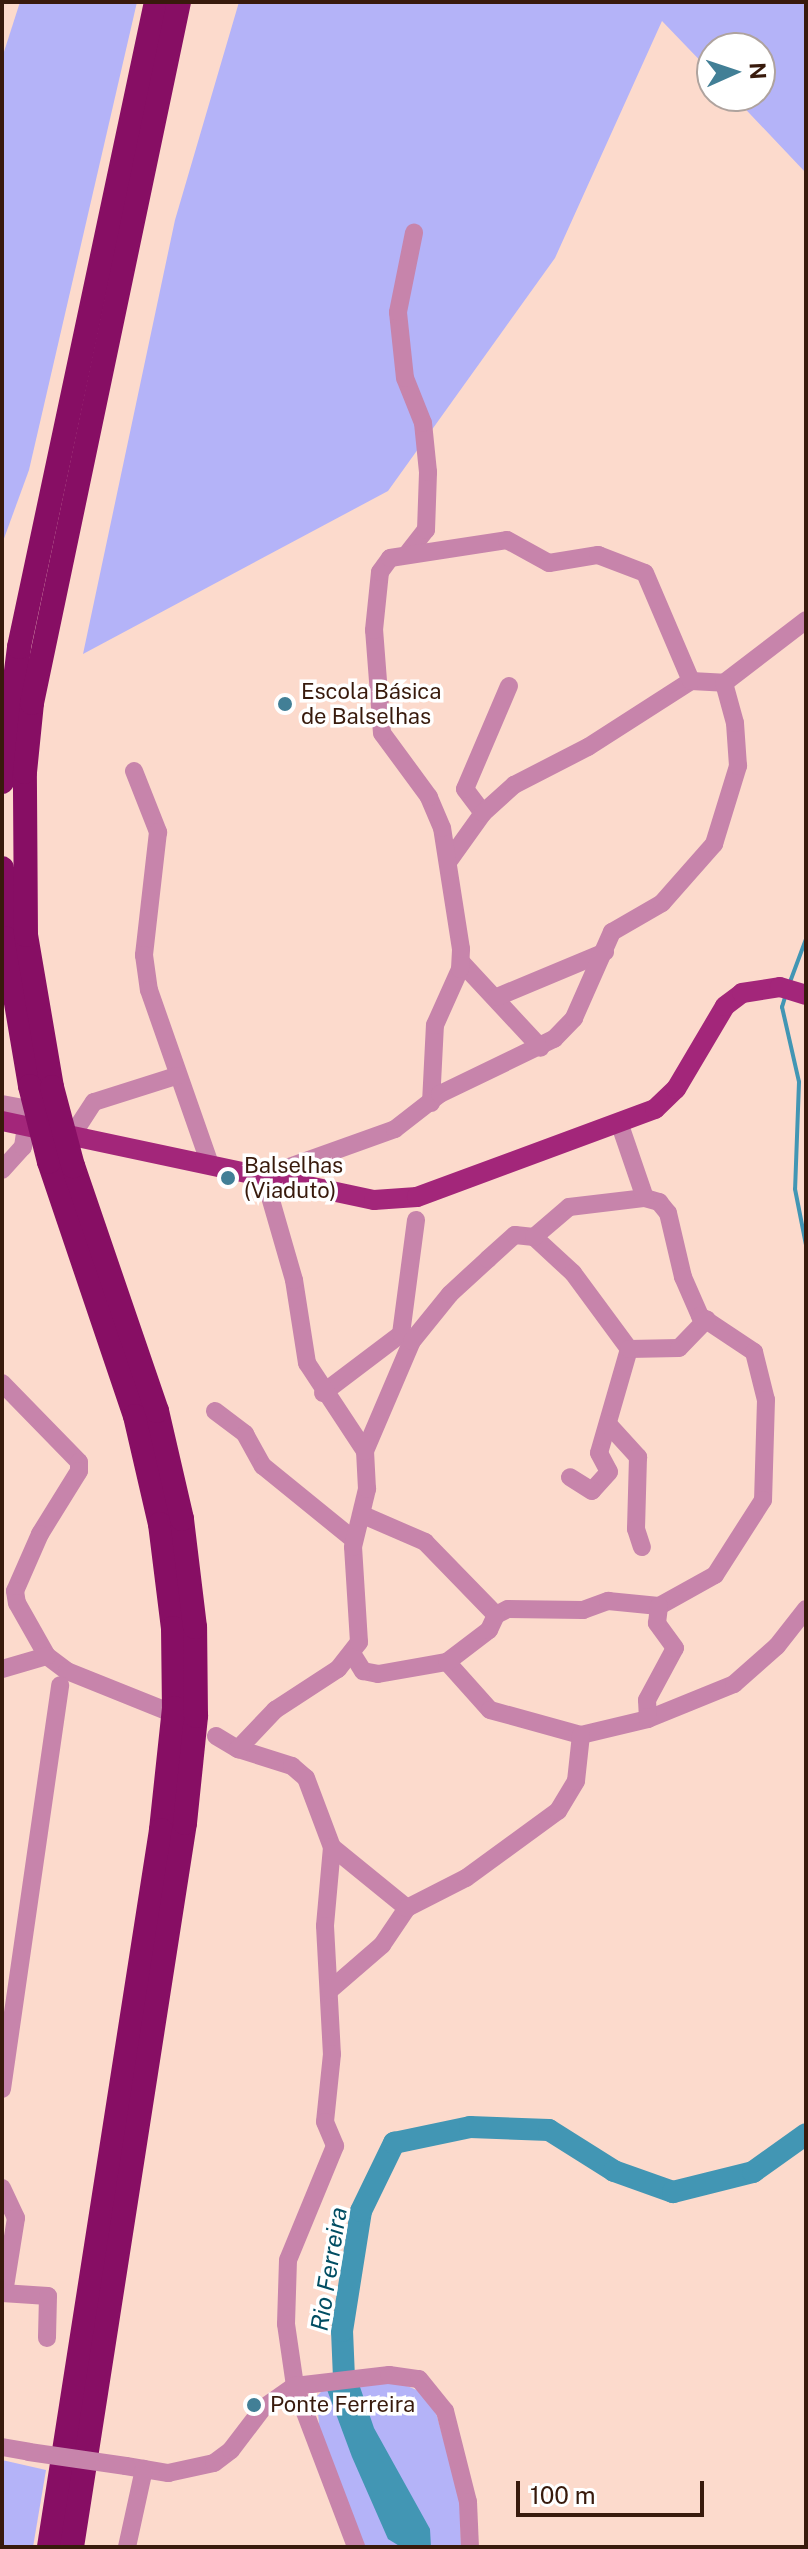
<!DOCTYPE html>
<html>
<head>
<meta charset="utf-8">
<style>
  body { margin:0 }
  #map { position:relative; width:808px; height:2549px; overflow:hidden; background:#fcdacc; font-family:"Public Sans",sans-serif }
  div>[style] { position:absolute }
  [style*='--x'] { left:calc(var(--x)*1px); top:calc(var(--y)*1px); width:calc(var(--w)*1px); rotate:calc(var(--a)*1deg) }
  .green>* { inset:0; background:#b4b3f8 }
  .water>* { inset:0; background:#4296b4 }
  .stream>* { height:4px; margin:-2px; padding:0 2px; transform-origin:2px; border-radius:2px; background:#4296b4 }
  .river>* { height:22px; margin:-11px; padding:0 11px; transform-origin:11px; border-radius:11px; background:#4296b4 }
  .minor>* { height:18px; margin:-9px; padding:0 9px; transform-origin:9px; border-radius:9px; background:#c784ab }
  .major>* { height:20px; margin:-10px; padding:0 10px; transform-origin:10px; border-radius:10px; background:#a3267a }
  .highway>* { height:24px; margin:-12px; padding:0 12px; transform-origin:12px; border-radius:12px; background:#870e64 }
  .minor-bridge>* { height:18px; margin:-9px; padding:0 9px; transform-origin:9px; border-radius:9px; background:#c784ab }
  .highway-bridge>* { height:24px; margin:-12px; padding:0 12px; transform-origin:12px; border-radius:12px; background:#870e64 }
  .dots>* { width:22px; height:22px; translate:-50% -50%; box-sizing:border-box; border:4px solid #fff; border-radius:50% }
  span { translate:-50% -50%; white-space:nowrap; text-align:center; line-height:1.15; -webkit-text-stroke:7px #fff; paint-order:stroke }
  .poi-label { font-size:22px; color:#381a0c }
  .left { translate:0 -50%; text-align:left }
  .water-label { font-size:24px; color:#004d62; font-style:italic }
  .frame { position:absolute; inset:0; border:4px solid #381a0c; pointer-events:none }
  .north { position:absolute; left:696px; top:32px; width:80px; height:80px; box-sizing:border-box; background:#fff; border:2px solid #afa39e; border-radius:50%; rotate:87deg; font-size:22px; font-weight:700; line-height:32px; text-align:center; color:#381a0c }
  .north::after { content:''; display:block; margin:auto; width:28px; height:36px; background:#427f96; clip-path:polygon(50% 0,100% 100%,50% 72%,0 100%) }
  .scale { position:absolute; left:516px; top:2481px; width:188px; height:36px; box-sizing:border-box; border:4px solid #381a0c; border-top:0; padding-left:10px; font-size:24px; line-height:28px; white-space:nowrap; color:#381a0c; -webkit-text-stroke:6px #fff; paint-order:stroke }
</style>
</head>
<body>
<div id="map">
  <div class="green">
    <div style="clip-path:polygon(20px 2px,137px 2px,29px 470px,2px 544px,2px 58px)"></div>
    <div style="clip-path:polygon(239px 2px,806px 2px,806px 173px,733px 96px,760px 96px,760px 48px,712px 48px,712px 73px,662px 21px,555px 258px,388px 491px,83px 654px,175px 220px)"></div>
    <div style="clip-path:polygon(393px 2380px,426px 2394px,437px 2416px,460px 2499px,461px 2547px,359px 2547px,319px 2426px,317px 2396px,326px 2387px)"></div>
    <div style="clip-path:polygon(2px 2460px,46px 2470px,33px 2547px,2px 2547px)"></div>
  </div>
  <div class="water">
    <div style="clip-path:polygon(359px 2384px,374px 2428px,430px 2529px,431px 2547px,401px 2547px,388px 2539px,352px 2457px,326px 2387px)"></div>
  </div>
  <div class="stream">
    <div style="--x:790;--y:982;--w:46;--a:-69.6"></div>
    <div style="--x:786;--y:994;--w:14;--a:107"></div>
    <div style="--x:782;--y:1007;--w:77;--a:77.2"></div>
    <div style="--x:799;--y:1082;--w:107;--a:92.1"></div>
    <div style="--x:795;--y:1189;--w:57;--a:78.9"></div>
  </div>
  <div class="river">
    <div style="--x:345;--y:2402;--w:71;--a:-92.4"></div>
    <div style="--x:342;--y:2331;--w:121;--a:-81"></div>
    <div style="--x:361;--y:2211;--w:76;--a:-64.1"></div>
    <div style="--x:394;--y:2143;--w:78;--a:-11.9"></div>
    <div style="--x:470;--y:2127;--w:79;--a:2.2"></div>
    <div style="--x:549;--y:2130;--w:77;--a:32.2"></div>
    <div style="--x:614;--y:2171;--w:63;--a:19.6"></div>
    <div style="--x:673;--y:2192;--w:82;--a:-14"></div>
    <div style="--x:753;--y:2172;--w:65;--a:-35.6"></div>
  </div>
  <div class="minor">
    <div style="--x:407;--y:554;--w:31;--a:-52"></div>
    <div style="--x:426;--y:530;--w:58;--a:-88"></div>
    <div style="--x:428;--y:472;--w:49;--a:-95.8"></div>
    <div style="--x:423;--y:423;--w:48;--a:-111.8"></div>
    <div style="--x:405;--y:378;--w:66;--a:-96.1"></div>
    <div style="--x:398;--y:312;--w:81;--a:-78.6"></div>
    <div style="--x:724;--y:683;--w:103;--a:-37.5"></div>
    <div style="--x:134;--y:771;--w:66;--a:68.5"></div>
    <div style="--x:158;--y:832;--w:124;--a:96.5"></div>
    <div style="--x:144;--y:955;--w:35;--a:82"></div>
    <div style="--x:149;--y:990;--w:184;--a:70.7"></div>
    <div style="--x:483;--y:813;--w:30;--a:-127"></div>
    <div style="--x:465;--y:789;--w:112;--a:-66.9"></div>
    <div style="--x:448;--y:862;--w:60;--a:-54.5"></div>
    <div style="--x:483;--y:813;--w:42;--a:-42.1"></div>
    <div style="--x:514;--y:785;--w:83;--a:-27.2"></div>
    <div style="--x:588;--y:747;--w:122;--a:-32.7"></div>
    <div style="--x:691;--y:681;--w:33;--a:3"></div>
    <div style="--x:461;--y:962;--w:117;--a:47.1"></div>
    <div style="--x:497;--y:997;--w:117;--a:-22.6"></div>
    <div style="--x:431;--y:1103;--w:78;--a:-87.1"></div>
    <div style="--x:435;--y:1025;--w:61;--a:-65.9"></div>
    <div style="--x:460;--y:969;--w:20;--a:-87"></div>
    <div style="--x:461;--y:949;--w:122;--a:-98.9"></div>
    <div style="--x:442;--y:828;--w:34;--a:-113"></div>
    <div style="--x:429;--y:797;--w:79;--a:-126.3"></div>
    <div style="--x:382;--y:733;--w:103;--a:-94.4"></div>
    <div style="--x:374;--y:630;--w:58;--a:-84.1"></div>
    <div style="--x:380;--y:572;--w:17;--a:-54"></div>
    <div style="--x:390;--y:558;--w:118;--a:-8.7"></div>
    <div style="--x:507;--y:540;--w:48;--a:28.7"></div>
    <div style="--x:549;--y:563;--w:50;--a:-9.3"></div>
    <div style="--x:598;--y:555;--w:50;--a:21"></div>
    <div style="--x:645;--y:573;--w:117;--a:66.9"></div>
    <div style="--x:2;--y:1104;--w:44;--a:10.5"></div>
    <div style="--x:73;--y:1134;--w:38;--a:-57"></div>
    <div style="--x:94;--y:1102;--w:86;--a:-17.6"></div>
    <div style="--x:2;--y:1170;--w:31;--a:-48"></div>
    <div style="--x:23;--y:1147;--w:22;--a:-82"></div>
    <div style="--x:645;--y:1198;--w:15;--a:16"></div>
    <div style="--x:659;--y:1202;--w:14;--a:51"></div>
    <div style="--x:668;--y:1213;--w:66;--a:76.8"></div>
    <div style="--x:683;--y:1277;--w:43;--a:66.4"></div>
    <div style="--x:700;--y:1316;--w:65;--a:33.7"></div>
    <div style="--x:754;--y:1352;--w:49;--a:76"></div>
    <div style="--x:766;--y:1400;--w:100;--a:91.7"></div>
    <div style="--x:763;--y:1500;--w:89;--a:122.6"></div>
    <div style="--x:715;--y:1575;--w:64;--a:151"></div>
    <div style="--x:534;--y:1237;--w:53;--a:42.7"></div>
    <div style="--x:573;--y:1273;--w:94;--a:53.6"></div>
    <div style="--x:629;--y:1349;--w:108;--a:106.1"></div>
    <div style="--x:599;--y:1453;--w:21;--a:62"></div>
    <div style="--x:609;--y:1472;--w:25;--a:132"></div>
    <div style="--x:592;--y:1491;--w:26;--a:-148"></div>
    <div style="--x:629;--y:1349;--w:50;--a:-1.1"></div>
    <div style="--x:679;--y:1348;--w:40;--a:-46"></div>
    <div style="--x:2;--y:1383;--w:110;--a:45.7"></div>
    <div style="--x:79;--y:1462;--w:9;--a:90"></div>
    <div style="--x:79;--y:1471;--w:74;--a:121.8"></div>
    <div style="--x:40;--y:1534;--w:62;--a:113.7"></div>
    <div style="--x:15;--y:1591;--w:12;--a:81"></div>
    <div style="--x:17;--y:1603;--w:61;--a:60.5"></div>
    <div style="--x:47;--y:1656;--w:25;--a:37"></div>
    <div style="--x:67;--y:1671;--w:105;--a:21.9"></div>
    <div style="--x:323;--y:1393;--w:98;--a:-37.1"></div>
    <div style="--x:401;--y:1334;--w:115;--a:-82.5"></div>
    <div style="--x:215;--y:1411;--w:38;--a:37"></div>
    <div style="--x:245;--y:1434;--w:37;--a:61"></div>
    <div style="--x:263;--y:1466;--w:117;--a:39.1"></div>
    <div style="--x:608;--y:1424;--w:45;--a:47.7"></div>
    <div style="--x:638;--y:1457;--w:72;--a:91.6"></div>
    <div style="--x:636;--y:1529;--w:19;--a:72"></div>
    <div style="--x:365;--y:1451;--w:120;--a:-66.9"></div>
    <div style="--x:412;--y:1341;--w:60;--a:-51"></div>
    <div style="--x:450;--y:1294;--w:52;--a:-42.6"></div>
    <div style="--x:488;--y:1259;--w:36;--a:-42"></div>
    <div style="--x:515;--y:1235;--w:19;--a:6"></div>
    <div style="--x:534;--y:1237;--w:46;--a:-40.6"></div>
    <div style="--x:569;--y:1207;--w:77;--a:-6.8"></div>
    <div style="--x:645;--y:1198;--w:80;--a:-108.9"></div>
    <div style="--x:363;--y:1515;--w:68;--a:23.5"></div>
    <div style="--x:425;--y:1542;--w:102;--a:45.8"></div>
    <div style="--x:496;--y:1615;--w:13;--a:-27"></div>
    <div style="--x:508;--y:1609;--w:75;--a:0.8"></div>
    <div style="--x:583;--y:1610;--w:27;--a:-20"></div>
    <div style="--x:608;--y:1601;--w:51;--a:5.6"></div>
    <div style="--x:353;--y:1655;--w:19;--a:58"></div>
    <div style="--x:363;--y:1671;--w:15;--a:11"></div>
    <div style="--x:378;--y:1674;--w:70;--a:-9.9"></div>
    <div style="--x:447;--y:1662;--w:64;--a:48.1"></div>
    <div style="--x:490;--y:1710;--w:94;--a:15.4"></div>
    <div style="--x:581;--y:1735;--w:69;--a:-13.4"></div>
    <div style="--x:648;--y:1719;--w:93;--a:-22.1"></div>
    <div style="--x:734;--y:1684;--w:57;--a:-41.5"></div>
    <div style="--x:777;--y:1646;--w:47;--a:-51.9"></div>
    <div style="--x:447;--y:1662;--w:53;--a:-37.3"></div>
    <div style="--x:489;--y:1630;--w:17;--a:-65"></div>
    <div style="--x:2;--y:1669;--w:47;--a:-16.1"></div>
    <div style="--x:648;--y:1719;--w:19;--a:-93"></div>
    <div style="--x:647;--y:1700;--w:59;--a:-61.7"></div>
    <div style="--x:675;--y:1648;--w:31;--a:-126"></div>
    <div style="--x:657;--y:1623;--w:17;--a:-83"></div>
    <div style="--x:216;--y:1736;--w:26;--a:31"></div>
    <div style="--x:238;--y:1749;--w:57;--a:17.5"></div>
    <div style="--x:292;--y:1766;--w:18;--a:41"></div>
    <div style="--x:306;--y:1778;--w:74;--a:69.4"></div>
    <div style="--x:332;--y:1847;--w:79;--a:95.1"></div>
    <div style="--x:325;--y:1926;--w:128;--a:86.9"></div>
    <div style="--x:332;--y:2054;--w:68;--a:95.9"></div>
    <div style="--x:325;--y:2122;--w:26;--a:67"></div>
    <div style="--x:335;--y:2146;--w:123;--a:112.4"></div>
    <div style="--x:288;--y:2260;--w:64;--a:91.8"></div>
    <div style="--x:286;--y:2324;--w:63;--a:81.7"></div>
    <div style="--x:295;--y:2386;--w:172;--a:69.2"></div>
    <div style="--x:238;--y:1749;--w:54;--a:-46.5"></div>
    <div style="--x:275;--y:1710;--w:75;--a:-33.1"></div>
    <div style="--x:338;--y:1669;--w:34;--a:-52"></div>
    <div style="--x:359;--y:1642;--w:95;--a:-93.6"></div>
    <div style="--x:353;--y:1547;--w:60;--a:-76.4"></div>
    <div style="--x:367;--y:1489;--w:38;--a:-93"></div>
    <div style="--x:365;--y:1451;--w:105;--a:-123.4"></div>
    <div style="--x:307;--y:1363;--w:84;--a:-98.9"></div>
    <div style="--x:294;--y:1280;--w:108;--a:-106.1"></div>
    <div style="--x:264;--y:1176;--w:139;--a:-19.7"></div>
    <div style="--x:395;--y:1129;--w:57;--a:-37.9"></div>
    <div style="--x:440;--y:1094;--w:127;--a:-25.8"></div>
    <div style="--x:554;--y:1039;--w:29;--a:-46"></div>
    <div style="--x:574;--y:1018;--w:94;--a:-66.2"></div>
    <div style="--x:612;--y:932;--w:58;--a:-30.1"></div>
    <div style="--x:662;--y:903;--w:79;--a:-48.6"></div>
    <div style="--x:714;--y:844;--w:82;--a:-72.9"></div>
    <div style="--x:738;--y:766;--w:43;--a:-94"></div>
    <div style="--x:735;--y:723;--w:41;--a:-105.4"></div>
    <div style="--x:332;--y:1847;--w:97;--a:39.1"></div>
    <div style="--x:330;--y:1990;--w:69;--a:-40.9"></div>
    <div style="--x:382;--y:1945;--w:45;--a:-56"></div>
    <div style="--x:407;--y:1908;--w:66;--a:-27"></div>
    <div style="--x:466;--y:1878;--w:114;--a:-36.1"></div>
    <div style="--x:558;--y:1811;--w:35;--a:-59"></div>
    <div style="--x:576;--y:1781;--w:46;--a:-83.8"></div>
    <div style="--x:2;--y:2089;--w:408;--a:-81.8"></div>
    <div style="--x:2;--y:2188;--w:33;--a:65"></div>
    <div style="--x:16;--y:2218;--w:76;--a:99.1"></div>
    <div style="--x:2;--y:2293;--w:46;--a:3.7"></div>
    <div style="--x:48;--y:2296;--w:42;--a:91.4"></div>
    <div style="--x:2;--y:2447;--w:27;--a:10"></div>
    <div style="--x:126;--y:2466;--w:43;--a:9.5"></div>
    <div style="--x:168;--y:2473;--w:47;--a:-12.3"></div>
    <div style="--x:214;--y:2463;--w:21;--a:-37"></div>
    <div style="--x:231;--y:2450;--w:53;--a:-52.7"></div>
    <div style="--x:263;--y:2408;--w:39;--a:-35"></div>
    <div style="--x:295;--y:2386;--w:95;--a:-6.7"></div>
    <div style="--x:389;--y:2375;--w:30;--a:8"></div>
    <div style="--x:419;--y:2379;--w:41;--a:50.9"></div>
    <div style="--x:445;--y:2411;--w:94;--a:75.8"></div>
    <div style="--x:468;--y:2502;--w:45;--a:87.5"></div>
    <div style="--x:127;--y:2547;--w:80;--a:-77.7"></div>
  </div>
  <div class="major">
    <div style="--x:2;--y:1121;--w:380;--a:12"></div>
    <div style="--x:374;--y:1200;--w:43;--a:-4"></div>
    <div style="--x:417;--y:1197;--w:254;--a:-20.3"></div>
    <div style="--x:655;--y:1109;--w:29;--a:-44"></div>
    <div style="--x:676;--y:1089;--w:96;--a:-59.4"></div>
    <div style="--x:725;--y:1006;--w:21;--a:-37"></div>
    <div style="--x:742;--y:993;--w:38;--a:-9"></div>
    <div style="--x:780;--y:987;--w:27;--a:17"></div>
  </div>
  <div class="highway">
    <div style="--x:2;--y:782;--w:136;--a:-82.8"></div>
    <div style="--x:19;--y:647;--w:659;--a:-78.01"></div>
    <div style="--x:2;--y:868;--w:70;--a:87.5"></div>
    <div style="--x:5;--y:938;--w:150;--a:80.4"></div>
    <div style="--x:52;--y:1087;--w:154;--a:-99.7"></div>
    <div style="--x:26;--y:935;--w:163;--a:-90.4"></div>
    <div style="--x:25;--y:772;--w:69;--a:-84.2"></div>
    <div style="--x:32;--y:703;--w:716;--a:-78.16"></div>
    <div style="--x:49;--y:1162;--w:268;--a:71.3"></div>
    <div style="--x:135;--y:1416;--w:111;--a:77"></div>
    <div style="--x:160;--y:1524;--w:105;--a:82.9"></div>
    <div style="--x:173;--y:1628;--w:80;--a:89.3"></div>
    <div style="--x:174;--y:1708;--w:123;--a:96.1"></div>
    <div style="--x:161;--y:1830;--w:726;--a:98.88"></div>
    <div style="--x:72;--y:2547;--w:733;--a:-81.13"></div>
    <div style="--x:185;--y:1823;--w:108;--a:-84.1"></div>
    <div style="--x:196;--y:1716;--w:89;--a:-90.6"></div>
    <div style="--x:195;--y:1627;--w:109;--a:-96.9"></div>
    <div style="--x:182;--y:1519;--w:111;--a:-103"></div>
    <div style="--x:157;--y:1411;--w:259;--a:-108.9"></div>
  </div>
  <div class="minor-bridge">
    <div style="--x:29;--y:2452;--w:98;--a:8.2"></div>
  </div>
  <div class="highway-bridge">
    <div style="--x:30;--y:1086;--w:78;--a:76"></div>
    <div style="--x:52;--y:1087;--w:82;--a:75.1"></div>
  </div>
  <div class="dots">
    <div style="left:285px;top:704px;background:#427f96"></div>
    <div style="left:228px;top:1178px;background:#427f96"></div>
    <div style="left:254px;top:2405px;background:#427f96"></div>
  </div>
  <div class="poi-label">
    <span class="left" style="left:301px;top:704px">Escola Básica<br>de Balselhas</span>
    <span class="left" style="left:244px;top:1178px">Balselhas<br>(Viaduto)</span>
    <span class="left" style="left:270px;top:2405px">Ponte Ferreira</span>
  </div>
  <div class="water-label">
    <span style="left:329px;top:2269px;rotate:-81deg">Rio Ferreira</span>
  </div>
  <div class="frame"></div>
  <div class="north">N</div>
  <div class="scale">100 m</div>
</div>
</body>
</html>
